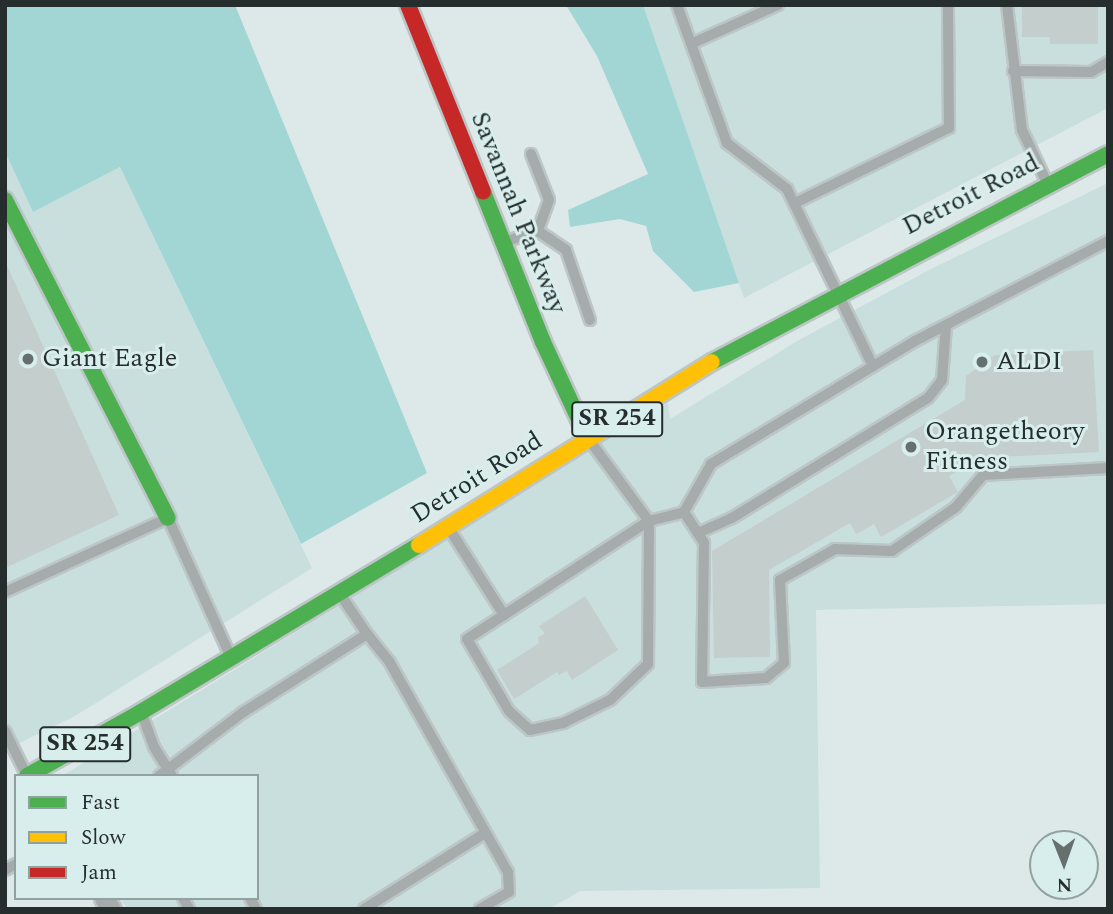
<!DOCTYPE html>
<html>
<head>
<meta charset="utf-8">
<style>
  body { margin:0 }
  #map { position:relative; width:1113px; height:914px; overflow:hidden; background:#dde9e8; font-family:Spectral,serif }
  div>[style] { position:absolute }
  [style*='--x'] { left:calc(var(--x)*1px); top:calc(var(--y)*1px); width:calc(var(--w)*1px); rotate:calc(var(--a)*1deg) }
  .built>* { inset:0; background:#c8dfde }
  .green>* { inset:0; background:#a2d6d4 }
  .building>* { inset:0; background:#c4cecc }
  .roads { filter:drop-shadow(2px 0 #bdc6c6) drop-shadow(-2px 0 #bdc6c6) drop-shadow(0 2px #bdc6c6) drop-shadow(0 -2px #bdc6c6) }
  .lane>* { height:10px; margin:-5px; padding:0 5px; transform-origin:5px; border-radius:5px; background:#a6abab }
  .street>* { height:19px; margin:-9.5px; padding:0 9.5px; transform-origin:9.5px; border-radius:9.5px; background:#a6abab }
  .fast>* { height:16px; margin:-8px; padding:0 8px; transform-origin:8px; border-radius:8px; background:#4caf50 }
  .slow>* { height:16px; margin:-8px; padding:0 8px; transform-origin:8px; border-radius:8px; background:#ffc107 }
  .jam>* { height:16px; margin:-8px; padding:0 8px; transform-origin:8px; border-radius:8px; background:#c62828 }
  .dots>* { width:19px; height:19px; translate:-50% -50%; box-sizing:border-box; border:4px solid #d8eeed; border-radius:50% }
  span { translate:-50% -50%; white-space:nowrap; text-align:center; line-height:1.15; -webkit-text-stroke:6px #d8eeed; paint-order:stroke }
  .shield-label span { padding:2px 5px; background:#d8eeed; border:2px solid; border-radius:5px; -webkit-text-stroke-width:0 }
  .shield-label { font-size:24px; color:#252d2d; font-weight:700 }
  .street-label { font-size:26px; color:#252d2d }
  .poi-label { font-size:26px; color:#252d2d }
  .left { translate:0 -50%; text-align:left }
  .frame { position:absolute; inset:0; border:7px solid #252d2d; pointer-events:none }
  .legend { position:absolute; left:14px; top:774px; width:245px; height:126px; box-sizing:border-box; background:#d8eeed; border:2px solid #90a1a0; margin:0; padding:9px 12px; list-style:none; font-size:21px; color:#252d2d }
  .legend li { display:flex; align-items:center; gap:14px; height:35px }
  .legend b { width:35px; border:2px solid #90a1a0 }
  .north { position:absolute; left:1029px; top:830px; width:70px; height:70px; box-sizing:border-box; background:#d8eeed; border:2px solid #90a1a0; border-radius:50%; rotate:179deg; font-size:19px; font-weight:700; line-height:28px; text-align:center; color:#252d2d }
  .north::after { content:''; display:block; margin:auto; width:24px; height:32px; background:#656f6e; clip-path:polygon(50% 0,100% 100%,50% 72%,0 100%) }
</style>
</head>
<body>
<div id="map">
  <div class="built">
    <div style="clip-path:polygon(643px 5px,1108px 5px,1108px 108px,744px 298px)"></div>
    <div style="clip-path:polygon(5px 152px,33px 212px,120px 167px,312px 568px,75px 716px,5px 750px)"></div>
    <div style="clip-path:polygon(1108px 183px,1108px 604px,816px 610px,820px 888px,580px 891px,549px 909px,127px 909px,120px 898px,257px 898px,257px 776px,62px 776px,668px 403px,670px 419px,797px 341px,929px 270px)"></div>
  </div>
  <div class="green">
    <div style="clip-path:polygon(5px 5px,235px 5px,427px 473px,301px 544px,120px 167px,33px 212px,5px 152px)"></div>
    <div style="clip-path:polygon(566px 5px,643px 5px,739px 283px,694px 292px,653px 251px,646px 226px,620px 219px,570px 227px,568px 210px,648px 174px,597px 56px)"></div>
  </div>
  <div class="building">
    <div style="clip-path:polygon(1022px 5px,1098px 5px,1098px 44px,1050px 44px,1050px 37px,1022px 37px)"></div>
    <div style="clip-path:polygon(5px 261px,119px 515px,5px 568px)"></div>
    <div style="clip-path:polygon(1093px 350px,1099px 452px,980px 458px,949px 476px,958px 492px,881px 537px,874px 524px,856px 534px,850px 523px,769px 570px,770px 657px,714px 658px,712px 551px,965px 400px,966px 376px,995px 355px)"></div>
    <div style="clip-path:polygon(585px 596px,618px 650px,572px 680px,567px 671px,559px 675px,557px 672px,514px 699px,497px 670px,539px 643px,538px 637px,545px 634px,539px 626px)"></div>
  </div>
  <div class="roads">
    <div class="lane">
      <div style="--x:677;--y:5;--w:147;--a:70.1"></div>
      <div style="--x:727;--y:143;--w:76;--a:37.5"></div>
      <div style="--x:787;--y:189;--w:197;--a:64.1"></div>
      <div style="--x:1007;--y:5;--w:126;--a:83.2"></div>
      <div style="--x:1022;--y:130;--w:59;--a:64.7"></div>
      <div style="--x:693;--y:43;--w:93;--a:-24.1"></div>
      <div style="--x:1013;--y:71;--w:78;--a:0.7"></div>
      <div style="--x:1091;--y:72;--w:20;--a:-30"></div>
      <div style="--x:531;--y:154;--w:49;--a:68.6"></div>
      <div style="--x:549;--y:200;--w:33;--a:110"></div>
      <div style="--x:795;--y:203;--w:171;--a:-26"></div>
      <div style="--x:949;--y:128;--w:123;--a:-90.5"></div>
      <div style="--x:504;--y:242;--w:36;--a:-18"></div>
      <div style="--x:538;--y:231;--w:34;--a:34"></div>
      <div style="--x:566;--y:250;--w:74;--a:71.1"></div>
      <div style="--x:590;--y:441;--w:99;--a:53.6"></div>
      <div style="--x:649;--y:521;--w:143;--a:90.4"></div>
      <div style="--x:648;--y:664;--w:52;--a:136.5"></div>
      <div style="--x:610;--y:700;--w:52;--a:153.9"></div>
      <div style="--x:563;--y:723;--w:34;--a:168"></div>
      <div style="--x:530;--y:730;--w:28;--a:-138"></div>
      <div style="--x:509;--y:711;--w:83;--a:-120.3"></div>
      <div style="--x:467;--y:639;--w:217;--a:-33"></div>
      <div style="--x:649;--y:521;--w:36;--a:-14"></div>
      <div style="--x:684;--y:512;--w:55;--a:-60.6"></div>
      <div style="--x:711;--y:464;--w:238;--a:-31.1"></div>
      <div style="--x:915;--y:341;--w:217;--a:-27.4"></div>
      <div style="--x:684;--y:512;--w:37;--a:57"></div>
      <div style="--x:704;--y:543;--w:139;--a:90.8"></div>
      <div style="--x:702;--y:682;--w:64;--a:-3.6"></div>
      <div style="--x:766;--y:678;--w:23;--a:-40"></div>
      <div style="--x:784;--y:663;--w:83;--a:-92.8"></div>
      <div style="--x:780;--y:580;--w:63;--a:-29.4"></div>
      <div style="--x:835;--y:549;--w:57;--a:2"></div>
      <div style="--x:892;--y:551;--w:78;--a:-34.5"></div>
      <div style="--x:956;--y:507;--w:42;--a:-49.8"></div>
      <div style="--x:983;--y:475;--w:125;--a:-3.2"></div>
      <div style="--x:450;--y:530;--w:101;--a:57.6"></div>
      <div style="--x:698;--y:533;--w:37;--a:-24"></div>
      <div style="--x:732;--y:518;--w:230;--a:-31.5"></div>
      <div style="--x:928;--y:398;--w:23;--a:-52"></div>
      <div style="--x:942;--y:380;--w:55;--a:-85.8"></div>
      <div style="--x:5;--y:592;--w:179;--a:-24.4"></div>
      <div style="--x:168;--y:518;--w:148;--a:65.7"></div>
      <div style="--x:340;--y:594;--w:48;--a:56"></div>
      <div style="--x:142;--y:714;--w:35;--a:70"></div>
      <div style="--x:154;--y:747;--w:34;--a:58"></div>
      <div style="--x:5;--y:731;--w:46;--a:64"></div>
      <div style="--x:159;--y:776;--w:104;--a:-37.2"></div>
      <div style="--x:242;--y:713;--w:148;--a:-32.3"></div>
      <div style="--x:367;--y:634;--w:35;--a:51"></div>
      <div style="--x:389;--y:661;--w:242;--a:60.6"></div>
      <div style="--x:508;--y:872;--w:20;--a:87"></div>
      <div style="--x:509;--y:892;--w:34;--a:150"></div>
      <div style="--x:5;--y:870;--w:13;--a:-29"></div>
      <div style="--x:183;--y:898;--w:13;--a:61"></div>
      <div style="--x:250;--y:898;--w:13;--a:61"></div>
      <div style="--x:364;--y:909;--w:143;--a:-32.1"></div>
    </div>
    <div class="street">
      <div style="--x:104;--y:898;--w:13;--a:58"></div>
    </div>
    <div class="fast">
      <div style="--x:483;--y:192;--w:162;--a:68.2"></div>
      <div style="--x:543;--y:342;--w:105;--a:65.1"></div>
      <div style="--x:5;--y:200;--w:357;--a:62.9"></div>
      <div style="--x:712;--y:362;--w:447;--a:-27.7"></div>
      <div style="--x:27;--y:776;--w:131;--a:-29.3"></div>
      <div style="--x:141;--y:712;--w:324;--a:-31"></div>
    </div>
    <div class="slow">
      <div style="--x:419;--y:545;--w:345;--a:-32"></div>
    </div>
    <div class="jam">
      <div style="--x:408;--y:5;--w:201;--a:68.1"></div>
    </div>
  </div>
  <div class="dots">
    <div style="left:28px;top:359px;background:#656f6e"></div>
    <div style="left:982px;top:362px;background:#656f6e"></div>
    <div style="left:911px;top:447px;background:#656f6e"></div>
  </div>
  <div class="shield-label">
    <span style="left:617px;top:419px">SR 254</span>
    <span style="left:85px;top:744px">SR 254</span>
  </div>
  <div class="street-label">
    <span style="left:971px;top:195px;rotate:-27deg">Detroit Road</span>
    <span style="left:518px;top:213px;rotate:68deg">Savannah Parkway</span>
    <span style="left:477px;top:478px;rotate:-32deg">Detroit Road</span>
  </div>
  <div class="poi-label">
    <span class="left" style="left:42px;top:359px">Giant Eagle</span>
    <span class="left" style="left:996px;top:362px">ALDI</span>
    <span class="left" style="left:925px;top:447px">Orangetheory<br>Fitness</span>
  </div>
  <div class="frame"></div>
  <ul class="legend">
  <li><b style="height:9px;background:#4caf50"></b>Fast</li>
  <li><b style="height:9px;background:#ffc107"></b>Slow</li>
  <li><b style="height:9px;background:#c62828"></b>Jam</li>
  </ul>
  <div class="north">N</div>
</div>
</body>
</html>
